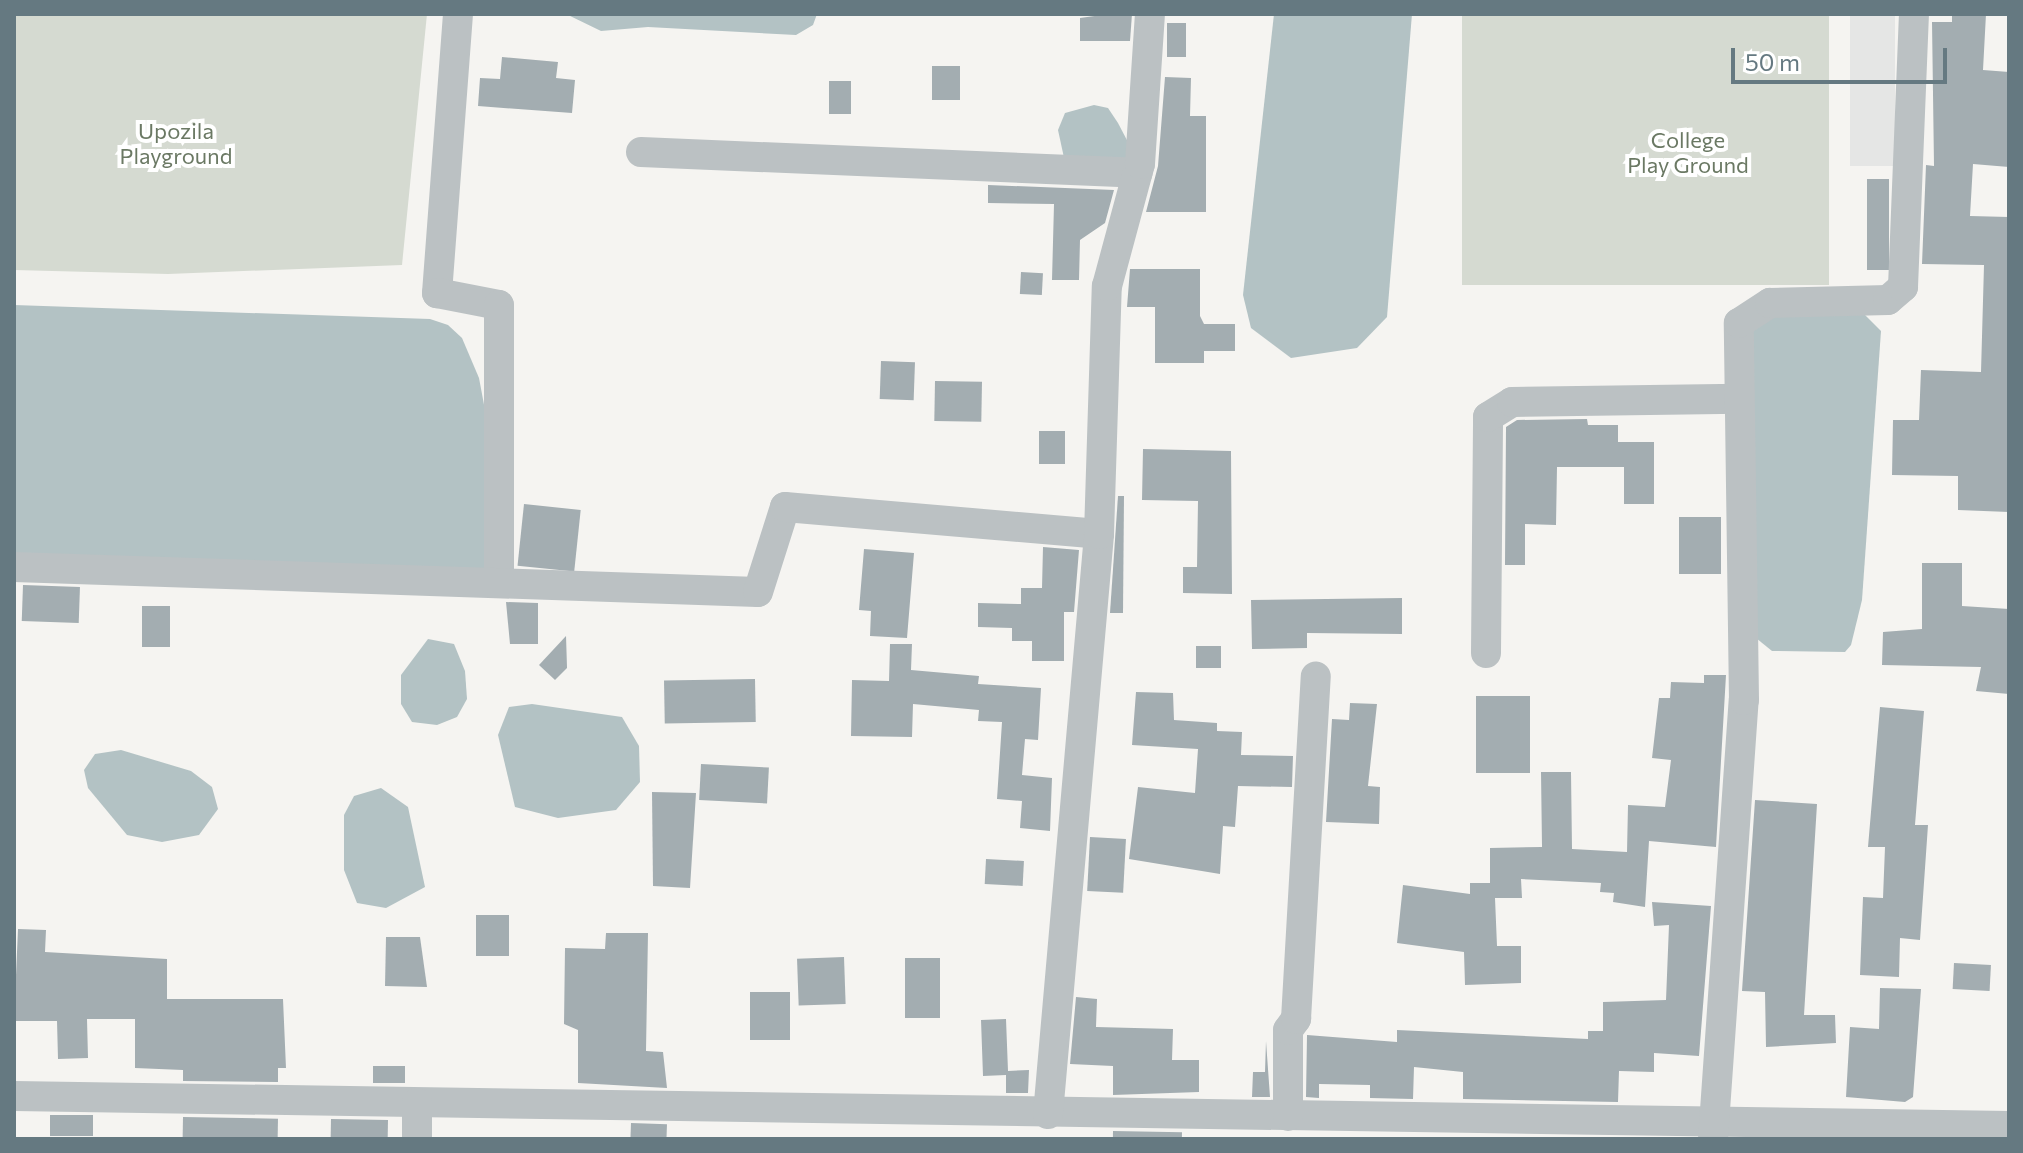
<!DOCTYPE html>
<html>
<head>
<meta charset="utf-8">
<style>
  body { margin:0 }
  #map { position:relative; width:2023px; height:1153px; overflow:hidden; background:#f5f4f1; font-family:Commissioner,sans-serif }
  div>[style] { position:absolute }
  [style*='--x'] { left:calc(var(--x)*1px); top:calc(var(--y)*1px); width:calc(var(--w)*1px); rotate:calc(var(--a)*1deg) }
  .built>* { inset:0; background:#e5e6e5; transform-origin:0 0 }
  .green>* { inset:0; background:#d5dad1; transform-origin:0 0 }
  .water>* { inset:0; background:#b3c2c4 }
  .building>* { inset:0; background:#a3adb1; transform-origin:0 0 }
  .minor>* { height:30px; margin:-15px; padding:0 15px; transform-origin:15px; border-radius:15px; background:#bbc1c3 }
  span { translate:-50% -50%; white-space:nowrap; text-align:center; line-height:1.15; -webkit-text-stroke:8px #fff; paint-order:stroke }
  .park-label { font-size:22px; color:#6b7964 }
  .frame { position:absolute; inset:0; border:16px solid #657981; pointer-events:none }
  .scale { position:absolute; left:1731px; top:48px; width:216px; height:36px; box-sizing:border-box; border:4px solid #657981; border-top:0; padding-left:10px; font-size:24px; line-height:28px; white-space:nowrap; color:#657981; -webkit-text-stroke:6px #fff; paint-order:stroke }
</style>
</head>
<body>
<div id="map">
  <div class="built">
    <div style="left:1850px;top:14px;width:45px;height:152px"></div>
  </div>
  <div class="green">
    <div style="clip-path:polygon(14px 14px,427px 14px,402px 265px,168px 274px,14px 270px)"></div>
    <div style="left:1462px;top:14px;width:367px;height:271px"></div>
  </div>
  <div class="water">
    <div style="clip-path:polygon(566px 14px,817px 14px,813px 25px,796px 35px,648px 27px,601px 31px)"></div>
    <div style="clip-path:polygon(1274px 14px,1412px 14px,1387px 317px,1357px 348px,1291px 358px,1251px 328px,1243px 295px)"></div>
    <div style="clip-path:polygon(1094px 105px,1108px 108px,1118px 123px,1130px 146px,1129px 158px,1066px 167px,1058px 130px,1065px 113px)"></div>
    <div style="clip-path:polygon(14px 305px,430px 319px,448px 325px,462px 338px,479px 378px,492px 447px,489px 560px,483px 571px,14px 560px)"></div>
    <div style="clip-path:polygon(1859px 309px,1881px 331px,1862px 600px,1851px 645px,1845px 652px,1772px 651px,1756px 638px,1746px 334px,1756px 317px)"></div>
    <div style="clip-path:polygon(428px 639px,454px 644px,465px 671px,467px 699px,457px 717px,437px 725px,412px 722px,401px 704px,401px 675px)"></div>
    <div style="clip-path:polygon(532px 704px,622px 717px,639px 746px,640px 782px,616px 810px,558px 818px,515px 807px,498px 735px,509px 707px)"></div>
    <div style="clip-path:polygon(121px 750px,191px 771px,212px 787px,218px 809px,199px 835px,162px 842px,127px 835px,88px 788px,84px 770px,95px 754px)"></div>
    <div style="clip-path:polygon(381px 788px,408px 807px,425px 887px,386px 908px,357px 903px,344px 870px,344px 815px,354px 796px)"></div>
  </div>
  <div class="building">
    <div style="clip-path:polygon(1109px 14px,1132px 14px,1130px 41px,1080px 41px,1080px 18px)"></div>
    <div style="clip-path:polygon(1952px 14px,1986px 14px,1983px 70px,2009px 72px,2009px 167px,1973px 164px,1970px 216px,2009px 217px,2009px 512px,1958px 510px,1958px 476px,1892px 475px,1893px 420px,1919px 420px,1921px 370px,1981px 372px,1984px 265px,1922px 264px,1926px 165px,1934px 166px,1932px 22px,1952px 22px)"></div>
    <div style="left:1167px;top:23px;width:19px;height:34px"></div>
    <div style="clip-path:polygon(502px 57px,558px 62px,556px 78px,575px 80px,572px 113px,478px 106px,480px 78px,500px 79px)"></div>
    <div style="left:932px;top:66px;width:28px;height:34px"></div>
    <div style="clip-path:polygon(1165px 77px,1191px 78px,1190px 116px,1206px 116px,1206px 212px,1146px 212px,1158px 166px)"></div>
    <div style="left:829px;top:81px;width:22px;height:33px"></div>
    <div style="left:1867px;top:179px;width:22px;height:91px"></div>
    <div style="clip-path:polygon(988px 185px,1114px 190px,1105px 223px,1080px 240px,1079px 280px,1052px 280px,1054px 204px,988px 203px)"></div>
    <div style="clip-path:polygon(1130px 269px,1200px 269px,1200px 316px,1204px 324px,1235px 324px,1235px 351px,1204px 351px,1204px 363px,1155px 363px,1155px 307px,1127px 307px)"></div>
    <div style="left:1021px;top:272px;width:22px;height:22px;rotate:3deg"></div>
    <div style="left:881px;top:361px;width:34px;height:38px;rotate:2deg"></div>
    <div style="left:935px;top:381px;width:47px;height:40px;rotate:1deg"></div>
    <div style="clip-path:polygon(1587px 419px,1588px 425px,1618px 425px,1618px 442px,1654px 442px,1654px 504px,1624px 504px,1624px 467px,1557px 467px,1556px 525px,1525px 524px,1525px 565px,1505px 565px,1506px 427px,1517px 420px)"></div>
    <div style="left:1039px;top:431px;width:26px;height:33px"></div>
    <div style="clip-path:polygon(1143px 449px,1231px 451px,1232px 594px,1183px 593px,1183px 567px,1197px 567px,1198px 501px,1142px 500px)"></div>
    <div style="clip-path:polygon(1118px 496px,1124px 496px,1123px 613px,1110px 613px)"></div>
    <div style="left:524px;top:504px;width:57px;height:62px;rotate:6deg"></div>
    <div style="left:1679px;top:517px;width:42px;height:57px"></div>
    <div style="clip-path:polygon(1043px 547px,1079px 550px,1074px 612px,1064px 612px,1064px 661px,1032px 661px,1032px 641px,1012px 641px,1012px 628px,978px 627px,978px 603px,1021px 604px,1021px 588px,1042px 588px)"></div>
    <div style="clip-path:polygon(864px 549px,914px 553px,907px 638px,870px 636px,871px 611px,859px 610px)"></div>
    <div style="clip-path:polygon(1922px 563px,1962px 563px,1962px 606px,2009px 609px,2009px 694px,1976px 691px,1981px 667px,1882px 665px,1883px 632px,1922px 629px)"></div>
    <div style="left:23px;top:585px;width:57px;height:36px;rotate:2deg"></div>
    <div style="clip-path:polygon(1402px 598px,1402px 634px,1307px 633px,1307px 648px,1252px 649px,1251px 600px)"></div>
    <div style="clip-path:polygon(506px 602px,538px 603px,538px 644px,510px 644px)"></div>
    <div style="left:142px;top:606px;width:28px;height:41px"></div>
    <div style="clip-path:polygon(566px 636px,567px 668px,555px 680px,539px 665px)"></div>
    <div style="clip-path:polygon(890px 644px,912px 644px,911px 670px,979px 676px,978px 684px,1041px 688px,1038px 740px,1025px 739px,1022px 775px,1052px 778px,1050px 831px,1020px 828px,1022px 801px,997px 799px,1002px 722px,978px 721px,979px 710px,913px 704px,912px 737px,851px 736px,852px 680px,889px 681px)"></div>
    <div style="left:1196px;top:646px;width:25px;height:22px"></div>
    <div style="clip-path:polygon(1704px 675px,1726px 675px,1716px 847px,1649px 841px,1645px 907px,1613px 902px,1614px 893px,1600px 892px,1601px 883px,1521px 879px,1522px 898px,1495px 898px,1497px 946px,1521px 946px,1521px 983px,1465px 985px,1464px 952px,1397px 943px,1403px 885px,1470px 894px,1470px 883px,1490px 883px,1490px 848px,1542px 847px,1541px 772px,1571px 772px,1572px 849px,1627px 852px,1628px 805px,1665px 807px,1671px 760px,1652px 758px,1659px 698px,1670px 698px,1671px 682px,1704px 683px)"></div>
    <div style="left:755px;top:679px;width:43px;height:91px;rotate:89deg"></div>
    <div style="clip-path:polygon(1136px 692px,1173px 693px,1174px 720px,1217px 723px,1217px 731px,1242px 732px,1241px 755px,1293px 756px,1292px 787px,1238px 786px,1235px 827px,1223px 826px,1220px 874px,1129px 859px,1138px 787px,1195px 793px,1198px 749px,1132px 745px)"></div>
    <div style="left:1476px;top:696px;width:54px;height:77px"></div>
    <div style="clip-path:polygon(1350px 703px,1377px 704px,1368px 786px,1380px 787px,1379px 824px,1326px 822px,1332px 719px,1349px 720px)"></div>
    <div style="clip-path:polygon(1880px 707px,1924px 711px,1915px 825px,1928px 825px,1920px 940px,1900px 938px,1899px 977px,1860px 975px,1863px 897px,1883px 898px,1885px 847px,1868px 847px)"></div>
    <div style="left:701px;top:764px;width:68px;height:36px;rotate:3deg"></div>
    <div style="clip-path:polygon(652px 792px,696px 793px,690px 888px,653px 886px)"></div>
    <div style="clip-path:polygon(1755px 800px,1817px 804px,1804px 1015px,1835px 1015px,1836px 1043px,1766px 1047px,1765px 992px,1742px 991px)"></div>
    <div style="left:1090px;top:837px;width:36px;height:54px;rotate:3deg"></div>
    <div style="left:986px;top:859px;width:38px;height:25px;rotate:3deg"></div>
    <div style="clip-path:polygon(1652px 902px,1711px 906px,1699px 1056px,1654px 1053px,1654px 1072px,1619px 1071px,1618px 1102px,1463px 1099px,1463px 1072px,1414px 1067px,1413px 1099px,1370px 1098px,1370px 1085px,1319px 1084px,1319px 1098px,1306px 1097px,1307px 1035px,1397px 1042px,1397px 1030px,1588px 1039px,1588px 1031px,1603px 1031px,1603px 1002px,1666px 1000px,1669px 925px,1654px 926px)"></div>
    <div style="left:476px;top:915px;width:33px;height:41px"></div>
    <div style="clip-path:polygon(18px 929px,46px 930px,45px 952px,167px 959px,167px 999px,283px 999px,286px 1068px,278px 1068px,278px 1082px,183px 1081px,183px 1070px,135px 1068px,135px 1019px,87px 1019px,88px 1058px,58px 1059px,57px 1021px,14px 1021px)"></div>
    <div style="clip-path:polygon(606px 933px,648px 933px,646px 1051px,663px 1052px,667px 1088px,578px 1083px,578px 1030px,564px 1024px,565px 948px,605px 949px)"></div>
    <div style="clip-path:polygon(386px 937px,420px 937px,427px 987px,385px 986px)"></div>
    <div style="left:844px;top:957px;width:47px;height:47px;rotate:88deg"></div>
    <div style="left:905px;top:958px;width:35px;height:60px"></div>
    <div style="left:1954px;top:963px;width:37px;height:26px;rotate:3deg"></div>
    <div style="clip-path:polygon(1880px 988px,1921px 989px,1913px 1097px,1905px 1102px,1846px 1097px,1850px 1027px,1879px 1029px)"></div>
    <div style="left:750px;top:992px;width:40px;height:48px"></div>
    <div style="clip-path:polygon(1076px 997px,1097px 999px,1096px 1027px,1173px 1029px,1172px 1060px,1199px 1060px,1199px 1092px,1113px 1095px,1113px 1066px,1070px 1064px)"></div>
    <div style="clip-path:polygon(1006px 1019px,1008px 1071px,1029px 1070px,1028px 1093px,1006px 1093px,1006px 1075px,983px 1076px,981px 1020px)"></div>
    <div style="clip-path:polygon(1266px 1041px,1270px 1097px,1252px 1097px,1253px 1072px,1265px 1072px)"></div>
    <div style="left:373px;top:1066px;width:32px;height:17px"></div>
    <div style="left:50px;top:1115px;width:43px;height:21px"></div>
    <div style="left:183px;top:1117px;width:95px;height:22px;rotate:1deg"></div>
    <div style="left:331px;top:1119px;width:57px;height:20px;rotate:1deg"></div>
    <div style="left:631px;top:1123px;width:36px;height:16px;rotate:2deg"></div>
    <div style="left:1113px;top:1131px;width:69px;height:8px;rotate:1deg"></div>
  </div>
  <div class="minor">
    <div style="--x:458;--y:14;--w:280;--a:94.3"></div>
    <div style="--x:437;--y:293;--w:63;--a:11"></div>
    <div style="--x:499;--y:305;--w:277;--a:90"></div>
    <div style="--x:641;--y:152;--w:497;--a:2.4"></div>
    <div style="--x:14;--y:567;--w:744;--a:1.92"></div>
    <div style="--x:758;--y:592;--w:89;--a:-72.4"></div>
    <div style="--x:785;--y:507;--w:315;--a:4.9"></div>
    <div style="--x:1486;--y:653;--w:236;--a:-89.5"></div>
    <div style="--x:1488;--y:417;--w:28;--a:-32"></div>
    <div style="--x:1512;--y:402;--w:227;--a:-0.8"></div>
    <div style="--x:14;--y:1096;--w:1995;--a:0.86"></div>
    <div style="--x:417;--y:1103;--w:36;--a:90"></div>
    <div style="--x:1048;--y:1114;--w:582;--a:-84.97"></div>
    <div style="--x:1099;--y:534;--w:248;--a:-88.2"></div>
    <div style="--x:1107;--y:286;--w:126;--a:-74.9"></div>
    <div style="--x:1140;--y:164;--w:150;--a:-86.2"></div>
    <div style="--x:1288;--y:1116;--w:86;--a:-90"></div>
    <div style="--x:1288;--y:1030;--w:14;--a:-54"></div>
    <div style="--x:1296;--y:1019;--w:343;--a:-86.7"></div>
    <div style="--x:1713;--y:1139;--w:440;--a:-86"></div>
    <div style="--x:1744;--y:700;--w:377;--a:-90.8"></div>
    <div style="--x:1739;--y:323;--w:37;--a:-33"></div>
    <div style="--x:1770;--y:303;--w:118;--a:-1.5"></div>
    <div style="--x:1888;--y:300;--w:20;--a:-41"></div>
    <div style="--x:1903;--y:287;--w:273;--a:-87.7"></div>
  </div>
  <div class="park-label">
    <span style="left:176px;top:143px">Upozila<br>Playground</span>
    <span style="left:1688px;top:152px">College<br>Play Ground</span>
  </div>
  <div class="frame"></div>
  <div class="scale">50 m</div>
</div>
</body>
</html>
